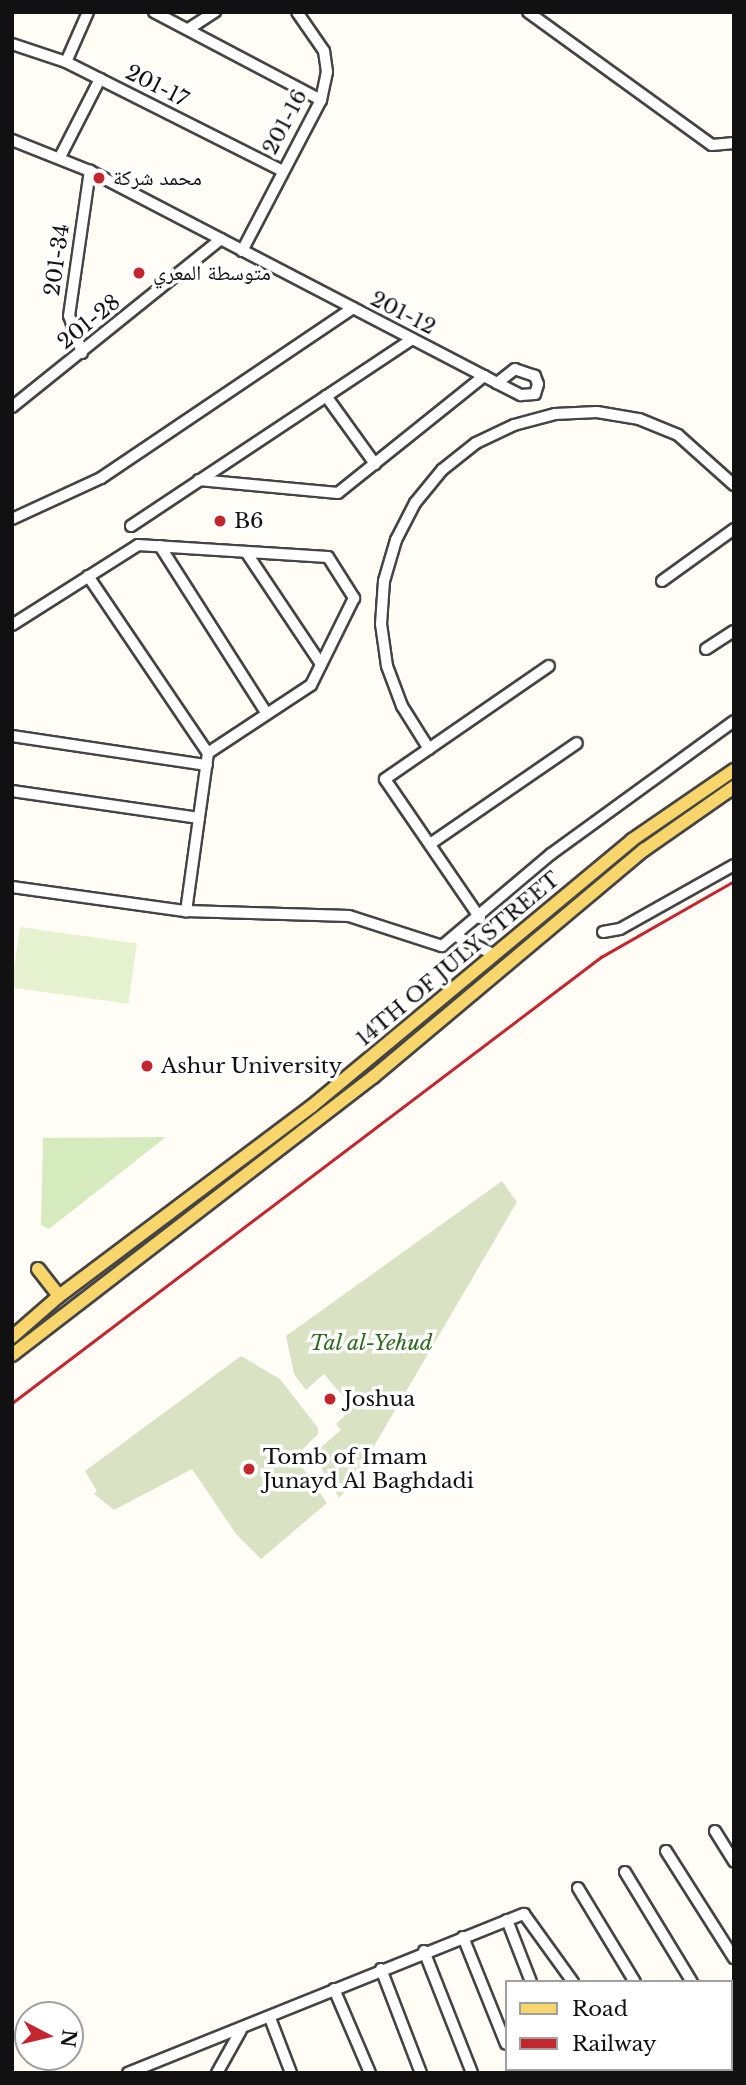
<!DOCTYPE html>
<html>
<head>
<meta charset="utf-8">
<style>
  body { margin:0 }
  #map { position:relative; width:746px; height:2085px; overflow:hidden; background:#fffdf5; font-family:"Libre Baskerville","Noto Naskh Arabic",serif }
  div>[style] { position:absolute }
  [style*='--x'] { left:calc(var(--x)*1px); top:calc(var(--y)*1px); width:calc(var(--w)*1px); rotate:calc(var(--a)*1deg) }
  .green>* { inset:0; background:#d5ebbd }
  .cemetery>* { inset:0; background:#d9e3c4 }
  .pitch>* { inset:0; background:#e6f2cf; transform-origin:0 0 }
  .roads { filter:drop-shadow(2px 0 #444) drop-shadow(-2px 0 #444) drop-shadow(0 2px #444) drop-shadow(0 -2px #444) }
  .minor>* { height:10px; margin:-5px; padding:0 5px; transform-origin:5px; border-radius:5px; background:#fff }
  .major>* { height:12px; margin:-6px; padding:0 6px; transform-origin:6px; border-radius:6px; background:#f9d66b }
  .rail>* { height:2.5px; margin:-1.25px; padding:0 1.25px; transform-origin:1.25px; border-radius:1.25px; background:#c4262e }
  .dots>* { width:19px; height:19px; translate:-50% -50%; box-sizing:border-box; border:4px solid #fff; border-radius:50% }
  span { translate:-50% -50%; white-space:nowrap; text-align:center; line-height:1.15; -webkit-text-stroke:7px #fff; paint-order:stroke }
  .street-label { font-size:21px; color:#111 }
  .poi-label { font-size:21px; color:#111 }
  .left { translate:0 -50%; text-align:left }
  .park-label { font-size:21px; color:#2f6b1f; font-style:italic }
  .frame { position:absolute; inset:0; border:14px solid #111; pointer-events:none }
  .legend { position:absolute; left:505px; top:1980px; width:228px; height:91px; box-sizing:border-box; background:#fff; border:2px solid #a0a0a0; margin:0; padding:9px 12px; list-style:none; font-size:21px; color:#111 }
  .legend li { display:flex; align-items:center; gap:14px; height:35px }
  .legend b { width:35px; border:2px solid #a0a0a0 }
  .north { position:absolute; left:14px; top:2001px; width:70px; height:70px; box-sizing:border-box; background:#fff; border:2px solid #a0a0a0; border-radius:50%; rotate:97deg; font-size:19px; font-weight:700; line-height:28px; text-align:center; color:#111 }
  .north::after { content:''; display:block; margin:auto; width:24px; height:32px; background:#c4262e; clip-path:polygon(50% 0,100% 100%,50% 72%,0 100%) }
</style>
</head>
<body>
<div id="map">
  <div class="green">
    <div style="clip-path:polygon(166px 1137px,49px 1229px,41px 1225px,43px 1138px)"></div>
  </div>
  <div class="cemetery">
    <div style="clip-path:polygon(502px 1181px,517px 1202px,353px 1482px,339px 1498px,313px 1454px,341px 1430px,336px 1424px,353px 1408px,324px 1374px,306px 1390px,294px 1374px,286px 1336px)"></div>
    <div style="clip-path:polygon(241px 1356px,280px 1379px,318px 1428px,318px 1434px,295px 1457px,327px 1503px,261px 1559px,236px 1534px,192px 1469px,114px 1510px,94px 1494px,97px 1491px,85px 1471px)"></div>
  </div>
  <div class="pitch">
    <div style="left:20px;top:927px;width:118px;height:61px;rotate:8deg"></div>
  </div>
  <div class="roads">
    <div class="minor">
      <div style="--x:154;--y:12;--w:189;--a:27.8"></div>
      <div style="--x:528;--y:12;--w:227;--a:35.9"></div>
      <div style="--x:712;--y:145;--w:22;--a:-5"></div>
      <div style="--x:190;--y:28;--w:30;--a:-33"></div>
      <div style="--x:12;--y:44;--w:57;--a:18.4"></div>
      <div style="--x:66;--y:62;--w:241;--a:26.7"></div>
      <div style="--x:66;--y:62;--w:55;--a:-66.3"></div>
      <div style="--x:12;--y:140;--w:84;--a:21.7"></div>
      <div style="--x:90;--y:171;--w:444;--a:27.5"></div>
      <div style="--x:484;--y:376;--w:187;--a:141.3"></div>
      <div style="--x:338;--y:493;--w:140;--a:-174.7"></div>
      <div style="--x:60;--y:157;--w:88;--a:-62.9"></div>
      <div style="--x:242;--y:251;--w:170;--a:-62.4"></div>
      <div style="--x:321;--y:100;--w:29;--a:-78"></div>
      <div style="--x:327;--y:72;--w:21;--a:-98"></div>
      <div style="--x:324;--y:51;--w:47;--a:-124.7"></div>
      <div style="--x:82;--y:353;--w:39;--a:-109"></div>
      <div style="--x:69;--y:316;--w:147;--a:-81.8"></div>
      <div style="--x:484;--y:376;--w:15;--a:28"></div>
      <div style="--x:497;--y:383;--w:27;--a:27"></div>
      <div style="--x:521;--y:395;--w:14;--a:-4"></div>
      <div style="--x:535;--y:394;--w:10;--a:-73"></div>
      <div style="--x:538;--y:384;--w:9;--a:-111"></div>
      <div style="--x:535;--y:376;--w:21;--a:-161"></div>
      <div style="--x:515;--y:369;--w:23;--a:142"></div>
      <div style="--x:326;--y:396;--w:84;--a:54.2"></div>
      <div style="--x:12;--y:407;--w:268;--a:-38.8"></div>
      <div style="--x:12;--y:519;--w:98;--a:-24.7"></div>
      <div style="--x:101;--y:478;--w:304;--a:-34"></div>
      <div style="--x:131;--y:526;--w:338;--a:-33.6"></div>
      <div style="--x:160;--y:546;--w:199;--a:57.5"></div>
      <div style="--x:246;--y:552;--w:135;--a:56.2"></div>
      <div style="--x:88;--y:576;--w:214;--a:55.9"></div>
      <div style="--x:208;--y:753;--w:160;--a:97.9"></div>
      <div style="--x:662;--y:581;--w:89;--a:-35.8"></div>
      <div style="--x:12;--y:625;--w:149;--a:-32.4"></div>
      <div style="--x:138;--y:545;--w:190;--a:3.6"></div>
      <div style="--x:328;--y:557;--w:49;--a:57.6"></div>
      <div style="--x:354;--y:598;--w:97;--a:116.3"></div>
      <div style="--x:311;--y:685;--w:123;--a:146.6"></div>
      <div style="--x:706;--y:649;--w:33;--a:-33"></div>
      <div style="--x:12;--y:736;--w:197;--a:8.5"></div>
      <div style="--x:429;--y:749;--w:51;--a:-122.1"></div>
      <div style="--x:402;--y:706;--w:43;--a:-110.6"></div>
      <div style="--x:387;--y:666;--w:42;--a:-98.1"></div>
      <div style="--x:381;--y:624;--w:43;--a:-86"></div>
      <div style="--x:384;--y:581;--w:43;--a:-73.7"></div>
      <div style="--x:396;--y:540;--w:42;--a:-62.8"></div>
      <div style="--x:415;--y:503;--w:43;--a:-50.7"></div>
      <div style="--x:442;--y:470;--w:43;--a:-38.5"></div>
      <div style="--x:476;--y:443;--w:42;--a:-25.3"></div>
      <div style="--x:514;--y:425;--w:42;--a:-15"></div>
      <div style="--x:555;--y:414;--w:42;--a:-2.7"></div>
      <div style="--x:597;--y:412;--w:43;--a:9.5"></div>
      <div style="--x:639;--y:419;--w:42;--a:22.3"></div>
      <div style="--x:678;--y:435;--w:75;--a:41.8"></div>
      <div style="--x:12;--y:791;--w:189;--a:8.2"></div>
      <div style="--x:430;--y:844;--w:178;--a:-34.5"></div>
      <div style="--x:12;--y:887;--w:176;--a:7.9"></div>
      <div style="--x:186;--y:911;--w:163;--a:1.8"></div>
      <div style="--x:349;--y:916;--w:98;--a:17.9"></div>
      <div style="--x:442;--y:946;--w:143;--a:-40.2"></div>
      <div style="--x:551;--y:854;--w:226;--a:-36"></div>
      <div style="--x:480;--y:918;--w:168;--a:-124.4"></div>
      <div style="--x:385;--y:779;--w:199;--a:-34.6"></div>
      <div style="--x:603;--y:932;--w:17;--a:-10"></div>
      <div style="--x:620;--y:929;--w:131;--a:-29.3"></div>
      <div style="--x:458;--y:937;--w:39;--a:26"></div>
      <div style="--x:715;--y:1831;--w:36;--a:58"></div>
      <div style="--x:666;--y:1851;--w:127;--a:57.6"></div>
      <div style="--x:625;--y:1872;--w:129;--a:58.7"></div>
      <div style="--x:578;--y:1888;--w:110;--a:58.8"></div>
      <div style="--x:507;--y:1920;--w:66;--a:68.8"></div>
      <div style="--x:463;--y:1937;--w:115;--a:68.1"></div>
      <div style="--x:424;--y:1951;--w:131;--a:68.5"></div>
      <div style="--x:381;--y:1969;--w:111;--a:69"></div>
      <div style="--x:334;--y:1989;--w:91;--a:66.8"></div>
      <div style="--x:270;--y:2018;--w:59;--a:69.1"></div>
      <div style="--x:730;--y:2031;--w:4;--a:-14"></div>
      <div style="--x:517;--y:2069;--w:4;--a:76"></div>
      <div style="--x:565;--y:2069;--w:4;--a:76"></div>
      <div style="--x:694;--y:2069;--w:5;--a:53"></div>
      <div style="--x:128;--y:2073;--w:427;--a:-21.9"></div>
      <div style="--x:524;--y:1914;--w:84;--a:54.2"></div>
      <div style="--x:217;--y:2073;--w:49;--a:-60.8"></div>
      <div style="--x:633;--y:2073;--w:11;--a:-22"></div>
      <div style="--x:663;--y:2073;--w:6;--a:-45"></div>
    </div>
    <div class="major">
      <div style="--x:38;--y:1269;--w:34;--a:52"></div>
      <div style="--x:12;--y:1337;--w:62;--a:-41.1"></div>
      <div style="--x:59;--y:1296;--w:316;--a:-36.9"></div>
      <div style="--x:312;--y:1106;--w:416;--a:-39.7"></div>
      <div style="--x:632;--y:840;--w:124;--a:-34.5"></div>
      <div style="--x:12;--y:1355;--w:456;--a:-37.6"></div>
      <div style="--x:373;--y:1077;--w:354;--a:-40"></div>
      <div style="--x:644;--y:850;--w:110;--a:-35"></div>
    </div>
  </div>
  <div class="rail">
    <div style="--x:12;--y:1403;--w:739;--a:-37.13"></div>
    <div style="--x:601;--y:957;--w:153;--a:-29.7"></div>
  </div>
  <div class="dots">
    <div style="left:99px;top:178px;background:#c4262e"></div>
    <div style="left:139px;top:273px;background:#c4262e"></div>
    <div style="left:220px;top:521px;background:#c4262e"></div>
    <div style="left:147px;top:1066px;background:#c4262e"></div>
    <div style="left:330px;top:1399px;background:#c4262e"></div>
    <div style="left:249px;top:1469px;background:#c4262e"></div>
  </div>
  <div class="street-label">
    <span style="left:157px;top:86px;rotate:27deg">201-17</span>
    <span style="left:285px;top:122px;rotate:-62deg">201-16</span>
    <span style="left:57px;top:260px;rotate:-82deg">201-34</span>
    <span style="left:403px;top:313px;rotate:27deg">201-12</span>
    <span style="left:89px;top:322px;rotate:-39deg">201-28</span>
    <span style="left:458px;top:959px;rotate:-40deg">14TH OF JULY STREET</span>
  </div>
  <div class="poi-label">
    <span class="left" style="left:113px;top:178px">محمد شركة</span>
    <span class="left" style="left:153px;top:273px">متوسطة المعري</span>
    <span class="left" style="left:234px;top:521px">B6</span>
    <span class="left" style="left:161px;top:1066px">Ashur University</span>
    <span class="left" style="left:344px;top:1399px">Joshua</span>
    <span class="left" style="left:263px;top:1469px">Tomb of Imam<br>Junayd Al Baghdadi</span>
  </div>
  <div class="park-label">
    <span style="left:371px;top:1343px">Tal al-Yehud</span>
  </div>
  <div class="frame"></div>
  <ul class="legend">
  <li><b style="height:9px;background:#f9d66b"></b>Road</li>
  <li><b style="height:9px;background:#c4262e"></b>Railway</li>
  </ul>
  <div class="north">N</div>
</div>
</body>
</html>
